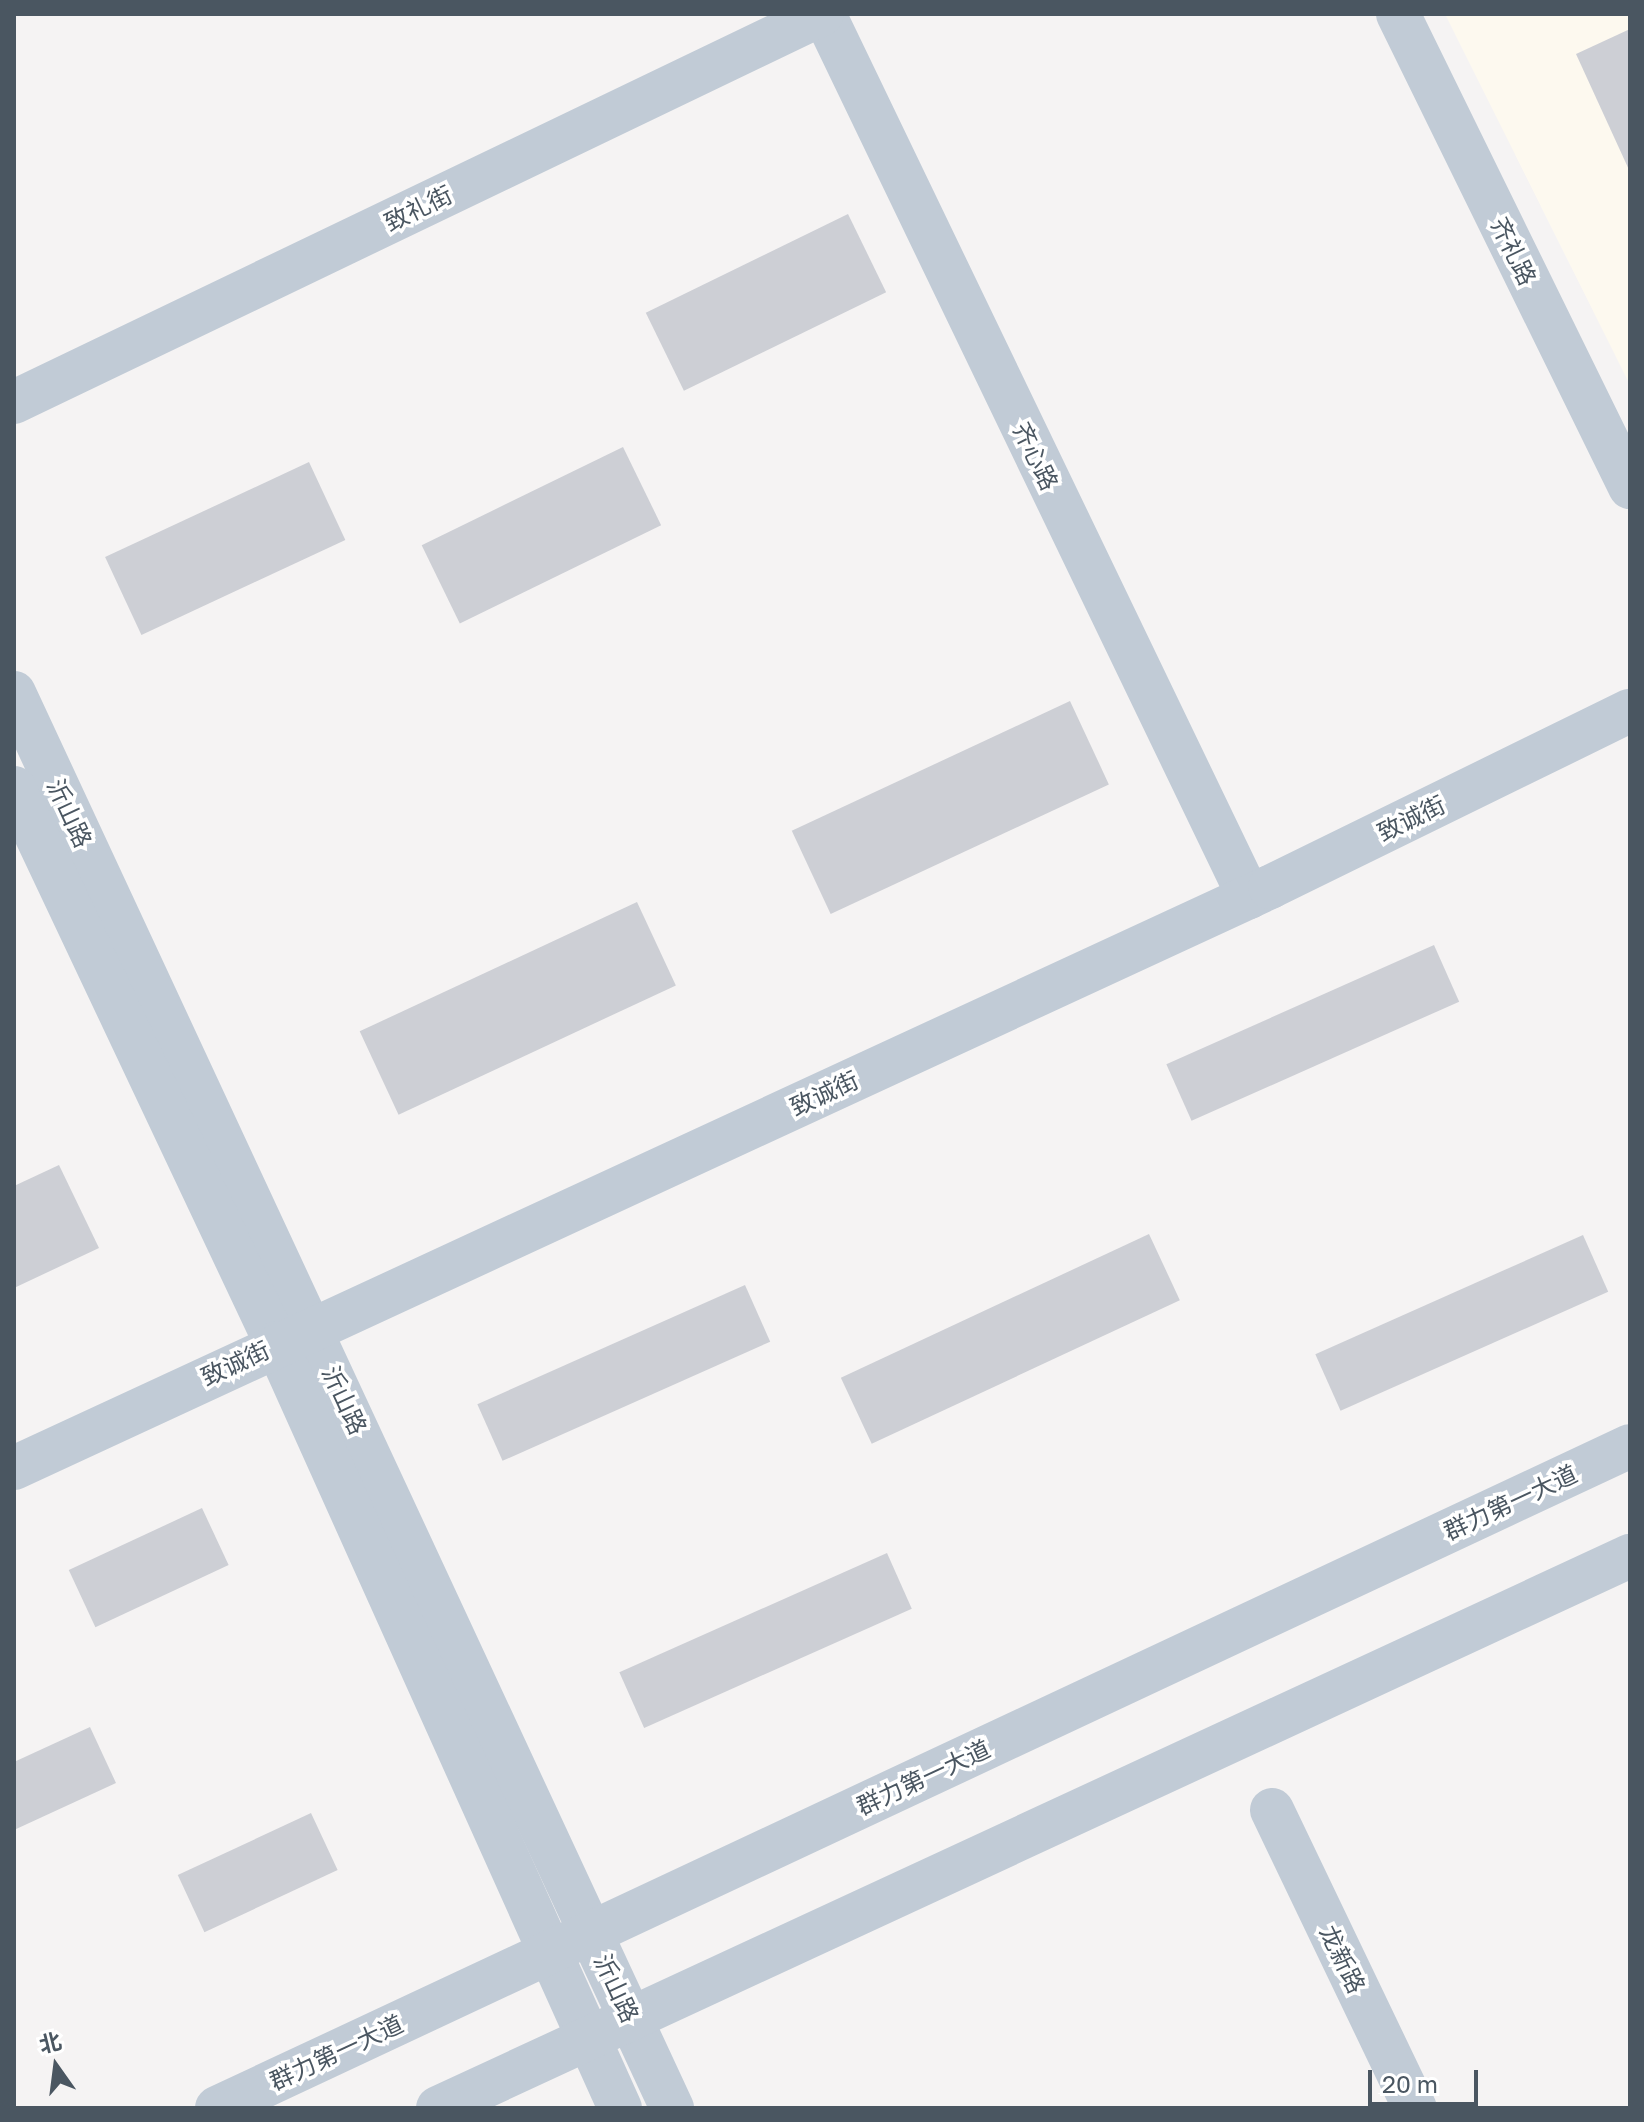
<!DOCTYPE html>
<html>
<head>
<meta charset="utf-8">
<style>
  body { margin:0 }
  #map { position:relative; width:1644px; height:2122px; overflow:hidden; background:#f5f3f3; font-family:"Golos Text","Noto Sans SC",sans-serif }
  div>[style] { position:absolute }
  [style*='--x'] { left:calc(var(--x)*1px); top:calc(var(--y)*1px); width:calc(var(--w)*1px); rotate:calc(var(--a)*1deg) }
  .commercial>* { inset:0; background:#fdf9ef }
  .building>* { inset:0; background:#cdcfd5; transform-origin:0 0 }
  .secondary>* { height:44px; margin:-22px; padding:0 22px; transform-origin:22px; border-radius:22px; background:#c1cbd6 }
  span { translate:-50% -50%; white-space:nowrap; text-align:center; line-height:1.15; -webkit-text-stroke:7px #fff; paint-order:stroke }
  .street-label { font-size:24px; color:#4a5661 }
  .frame { position:absolute; inset:0; border:16px solid #4a5661; pointer-events:none }
  .north { position:absolute; left:16px; top:2026px; width:80px; height:80px; -webkit-text-stroke:6px #fff; paint-order:stroke; rotate:346deg; font-size:22px; font-weight:700; line-height:32px; text-align:center; color:#4a5661 }
  .north::after { content:''; display:block; margin:auto; width:28px; height:36px; background:#4a5661; clip-path:polygon(50% 0,100% 100%,50% 72%,0 100%) }
  .scale { position:absolute; left:1368px; top:2070px; width:110px; height:36px; box-sizing:border-box; border:4px solid #4a5661; border-top:0; padding-left:10px; font-size:24px; line-height:28px; white-space:nowrap; color:#4a5661; -webkit-text-stroke:6px #fff; paint-order:stroke }
</style>
</head>
<body>
<div id="map">
  <div class="commercial">
    <div style="clip-path:polygon(1445px 14px,1630px 14px,1630px 385px)"></div>
  </div>
  <div class="building">
    <div style="clip-path:polygon(1630px 29px,1630px 172px,1576px 54px)"></div>
    <div style="left:848px;top:214px;width:87px;height:225px;rotate:64deg"></div>
    <div style="left:623px;top:447px;width:87px;height:224px;rotate:64deg"></div>
    <div style="left:309px;top:462px;width:86px;height:225px;rotate:65deg"></div>
    <div style="left:1070px;top:701px;width:92px;height:307px;rotate:65deg"></div>
    <div style="left:637px;top:902px;width:92px;height:306px;rotate:65deg"></div>
    <div style="left:1434px;top:945px;width:62px;height:293px;rotate:66deg"></div>
    <div style="clip-path:polygon(59px 1165px,99px 1248px,14px 1288px,14px 1186px)"></div>
    <div style="left:1149px;top:1234px;width:73px;height:340px;rotate:65deg"></div>
    <div style="left:1583px;top:1235px;width:62px;height:293px;rotate:66deg"></div>
    <div style="left:745px;top:1285px;width:62px;height:293px;rotate:66deg"></div>
    <div style="left:202px;top:1508px;width:63px;height:147px;rotate:65deg"></div>
    <div style="left:887px;top:1553px;width:61px;height:293px;rotate:66deg"></div>
    <div style="clip-path:polygon(90px 1727px,116px 1783px,14px 1830px,14px 1762px)"></div>
    <div style="left:311px;top:1813px;width:63px;height:147px;rotate:65deg"></div>
  </div>
  <div class="secondary">
    <div style="--x:824;--y:14;--w:980;--a:64.3"></div>
    <div style="--x:1398;--y:14;--w:527;--a:63.87"></div>
    <div style="--x:14;--y:402;--w:896;--a:-25.65"></div>
    <div style="--x:14;--y:693;--w:1561;--a:65.06"></div>
    <div style="--x:14;--y:788;--w:614;--a:64.73"></div>
    <div style="--x:276;--y:1343;--w:839;--a:65.79"></div>
    <div style="--x:14;--y:1468;--w:1384;--a:-24.82"></div>
    <div style="--x:1270;--y:887;--w:401;--a:-26.1"></div>
    <div style="--x:1272;--y:1810;--w:331;--a:64.4"></div>
    <div style="--x:217;--y:2108;--w:1560;--a:-25.1"></div>
    <div style="--x:438;--y:2108;--w:1314;--a:-24.85"></div>
  </div>
  <div class="street-label">
    <span style="left:418px;top:208px;rotate:-26deg">致礼街</span>
    <span style="left:1514px;top:251px;rotate:64deg">齐礼路</span>
    <span style="left:1036px;top:456px;rotate:64deg">齐心路</span>
    <span style="left:70px;top:813px;rotate:65deg">沂山路</span>
    <span style="left:1411px;top:818px;rotate:-26deg">致诚街</span>
    <span style="left:824px;top:1093px;rotate:-25deg">致诚街</span>
    <span style="left:235px;top:1363px;rotate:-25deg">致诚街</span>
    <span style="left:345px;top:1400px;rotate:65deg">沂山路</span>
    <span style="left:1510px;top:1502px;rotate:-25deg">群力第一大道</span>
    <span style="left:923px;top:1777px;rotate:-25deg">群力第一大道</span>
    <span style="left:1343px;top:1959px;rotate:64deg">龙新路</span>
    <span style="left:617px;top:1988px;rotate:65deg">沂山路</span>
    <span style="left:336px;top:2052px;rotate:-25deg">群力第一大道</span>
  </div>
  <div class="frame"></div>
  <div class="north">北</div>
  <div class="scale">20 m</div>
</div>
</body>
</html>
